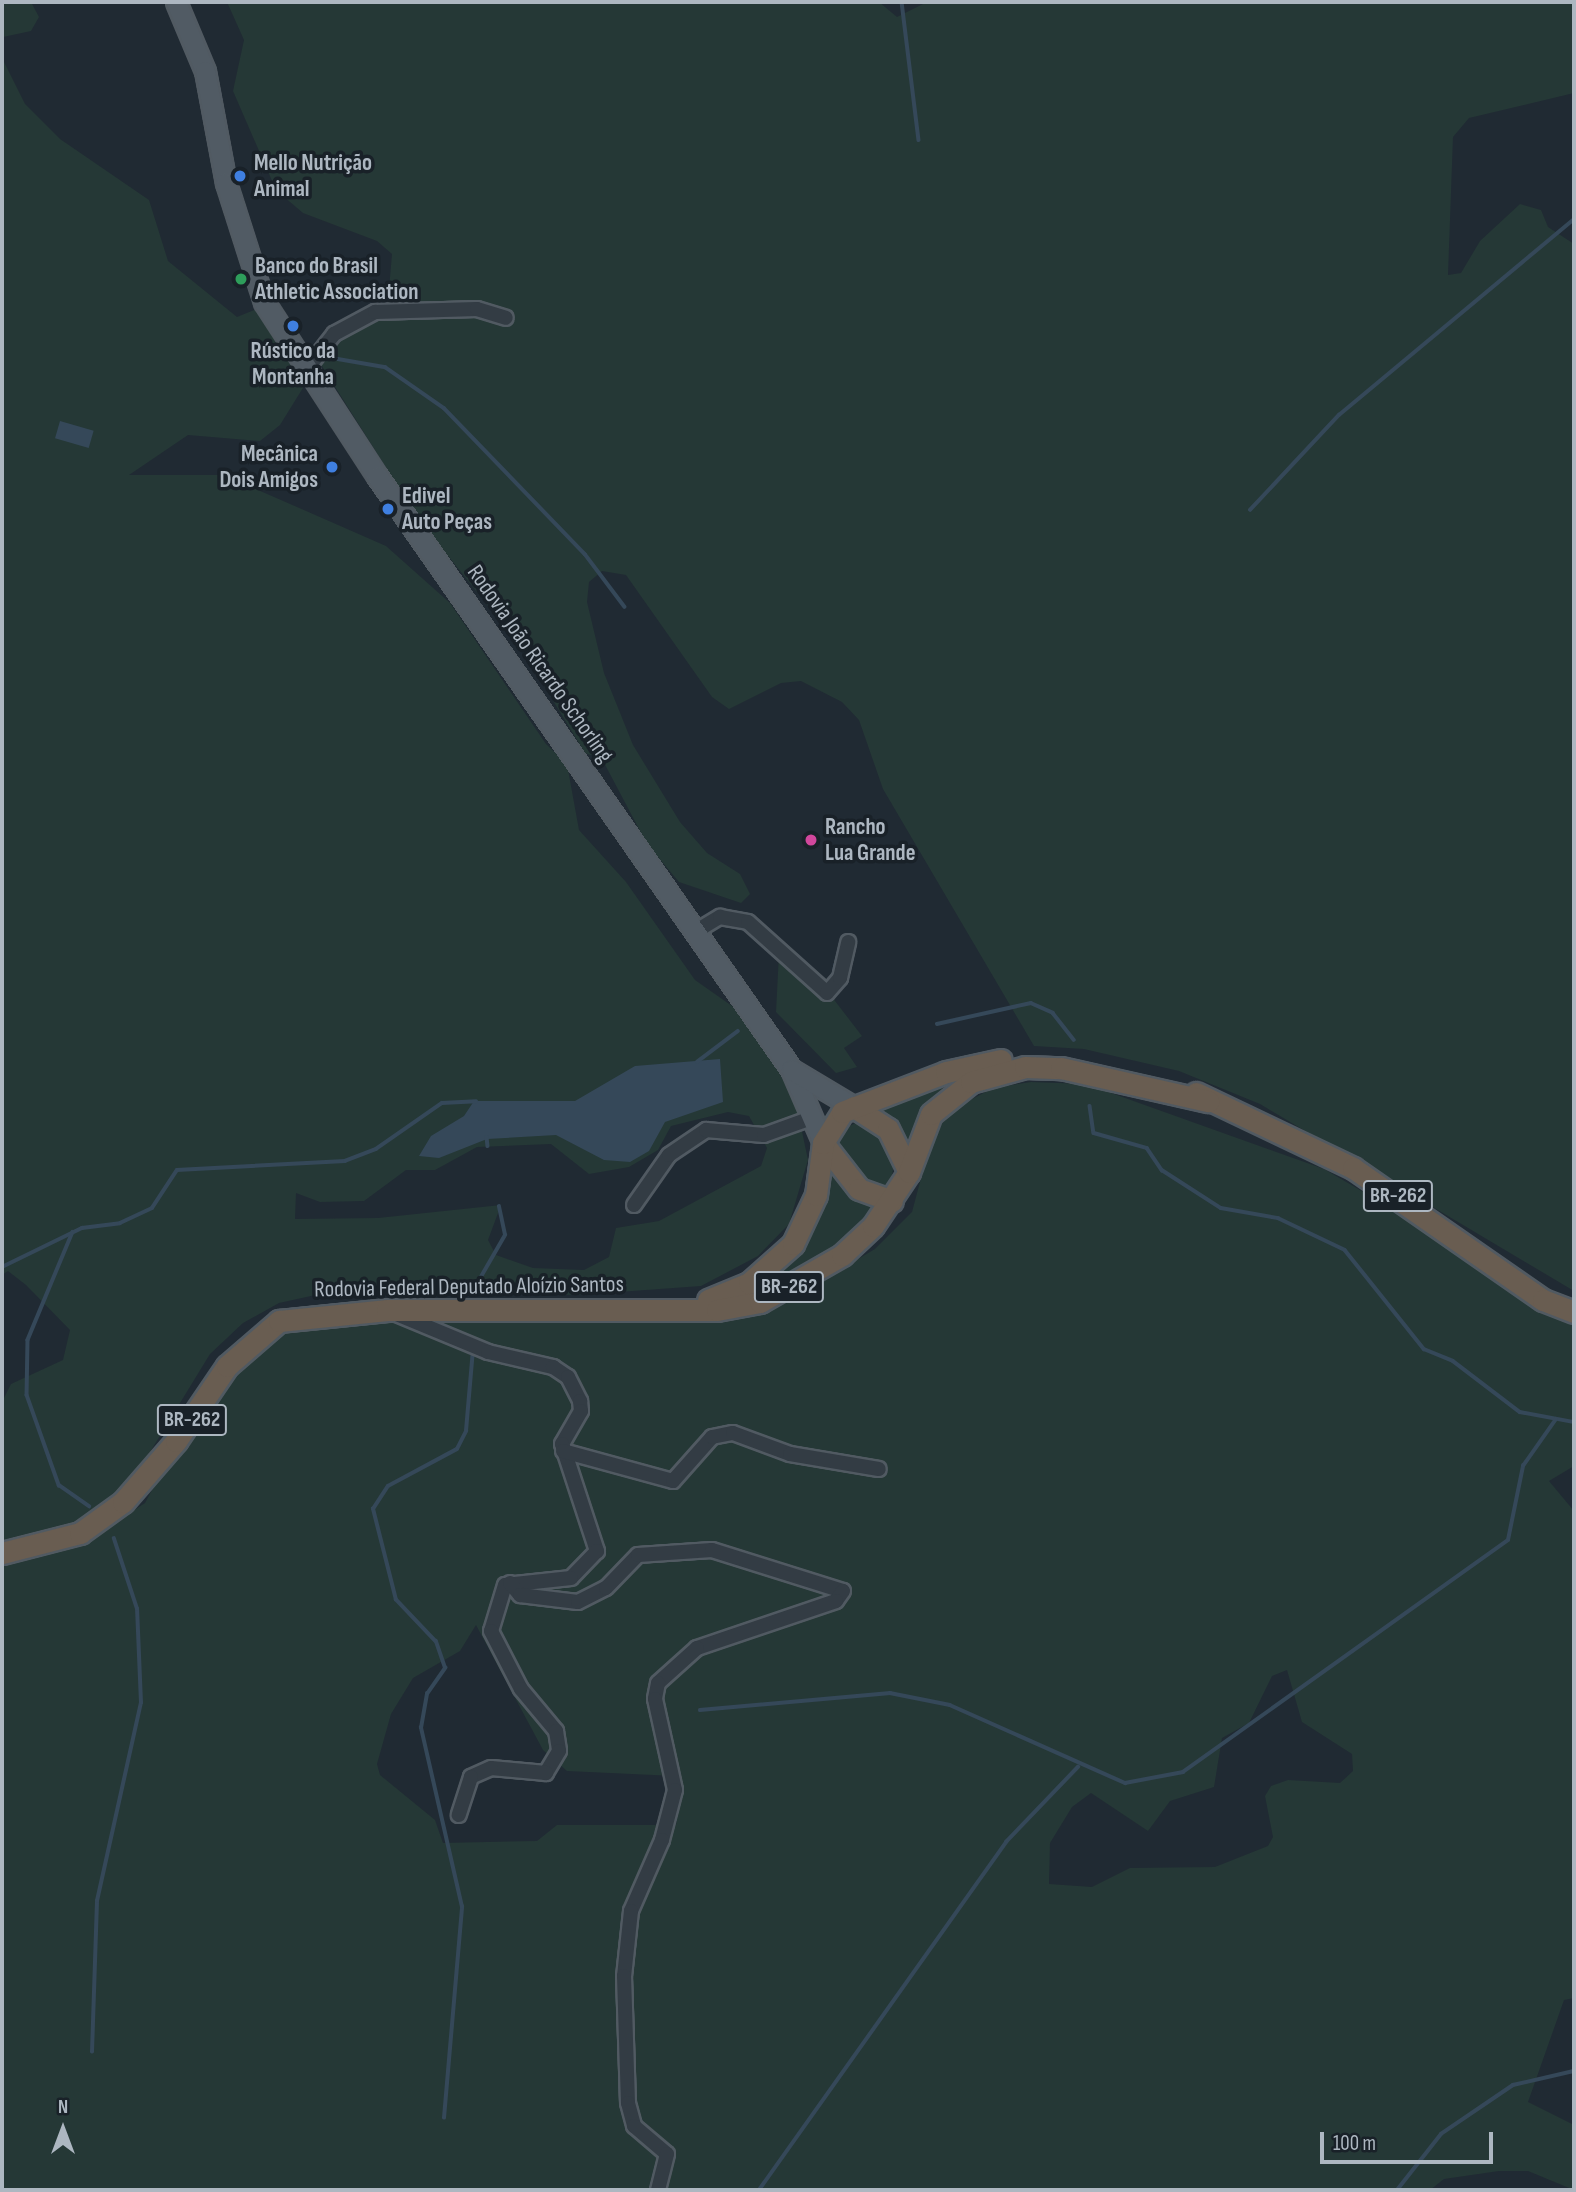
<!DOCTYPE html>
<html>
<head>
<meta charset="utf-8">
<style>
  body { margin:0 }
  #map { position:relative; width:1576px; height:2192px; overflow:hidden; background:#202a33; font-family:"Sofia Sans Condensed",sans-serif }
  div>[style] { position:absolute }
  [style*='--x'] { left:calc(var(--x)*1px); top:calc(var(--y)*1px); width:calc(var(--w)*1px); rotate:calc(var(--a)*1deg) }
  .green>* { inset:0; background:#253836 }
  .water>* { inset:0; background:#354859; transform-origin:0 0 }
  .stream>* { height:3.5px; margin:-1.75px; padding:0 1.75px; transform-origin:1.75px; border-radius:1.75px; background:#354859 }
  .roads { filter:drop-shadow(2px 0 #515a62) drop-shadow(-2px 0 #515a62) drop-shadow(0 2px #515a62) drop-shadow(0 -2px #515a62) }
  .minor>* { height:14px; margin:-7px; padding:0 7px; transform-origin:7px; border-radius:7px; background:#333c44 }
  .major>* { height:19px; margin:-9.5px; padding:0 9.5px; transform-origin:9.5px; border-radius:9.5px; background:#515b64 }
  .highway>* { height:21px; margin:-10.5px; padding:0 10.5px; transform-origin:10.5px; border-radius:10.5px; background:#695d51 }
  .dots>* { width:19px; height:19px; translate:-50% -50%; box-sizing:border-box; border:4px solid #192128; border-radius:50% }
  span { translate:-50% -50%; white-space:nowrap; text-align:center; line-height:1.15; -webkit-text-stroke:7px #192128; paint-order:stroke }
  .shield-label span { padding:2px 5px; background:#192128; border:2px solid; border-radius:5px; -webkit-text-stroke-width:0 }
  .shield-label { font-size:21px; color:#adb7c1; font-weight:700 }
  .poi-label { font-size:23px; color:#adb7c1; font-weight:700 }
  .left { translate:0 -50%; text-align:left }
  .right { translate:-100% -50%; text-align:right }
  .street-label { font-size:23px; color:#adb7c1 }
  .frame { position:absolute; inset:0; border:4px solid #adb7c1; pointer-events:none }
  .north { position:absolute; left:28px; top:2094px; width:70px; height:70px; -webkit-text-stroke:5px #192128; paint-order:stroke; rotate:0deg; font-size:19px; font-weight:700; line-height:28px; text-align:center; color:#adb7c1 }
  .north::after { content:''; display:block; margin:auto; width:24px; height:32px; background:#adb7c1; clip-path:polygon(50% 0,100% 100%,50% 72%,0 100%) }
  .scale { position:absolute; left:1320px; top:2132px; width:173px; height:32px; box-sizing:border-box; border:4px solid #adb7c1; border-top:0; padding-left:9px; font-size:21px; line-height:24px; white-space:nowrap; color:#adb7c1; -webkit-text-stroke:5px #192128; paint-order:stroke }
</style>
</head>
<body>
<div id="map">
  <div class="green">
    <div style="clip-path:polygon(evenodd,2px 2px,31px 2px,39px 17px,31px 31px,3px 37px,3px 60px,25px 104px,60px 139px,149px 200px,168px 261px,237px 317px,259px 308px,306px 383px,280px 425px,260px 441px,188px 435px,129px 475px,224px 475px,386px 546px,450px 603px,546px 744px,567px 764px,579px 830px,626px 882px,695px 980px,742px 1013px,760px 1039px,796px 1103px,808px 1160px,789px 1224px,758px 1256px,701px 1286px,577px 1295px,343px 1289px,279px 1303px,243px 1323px,210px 1354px,128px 1488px,69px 1526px,15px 1540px,2px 1540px,2px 1402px,11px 1384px,63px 1360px,70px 1330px,26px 1285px,8px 1271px,2px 1275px,2px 2px,728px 1112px,749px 1116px,767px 1148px,761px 1166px,659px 1221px,616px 1228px,609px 1257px,584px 1270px,533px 1268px,496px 1255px,488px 1240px,501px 1205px,378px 1218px,295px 1219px,296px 1193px,320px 1202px,364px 1201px,406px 1170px,435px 1170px,477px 1147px,551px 1144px,589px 1174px,629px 1167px,658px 1150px,671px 1126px,728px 1112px)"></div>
    <div style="clip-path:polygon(227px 2px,879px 2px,897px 17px,927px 2px,1574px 2px,1574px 93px,1469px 118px,1453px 137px,1448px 275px,1461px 273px,1480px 241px,1520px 204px,1541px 210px,1548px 227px,1574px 244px,1574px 1291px,1260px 1104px,1179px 1071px,1084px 1049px,1034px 1046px,883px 789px,859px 720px,842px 702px,801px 681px,781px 683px,729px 709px,712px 697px,626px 575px,602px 571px,589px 582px,587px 602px,604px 673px,633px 745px,680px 822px,707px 853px,740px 874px,750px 894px,741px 903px,679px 882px,647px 844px,602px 759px,585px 753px,519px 645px,418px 518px,313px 352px,327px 332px,387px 313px,392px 254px,377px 241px,303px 213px,276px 190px,233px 91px,244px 40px)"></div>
    <div style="clip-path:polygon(779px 953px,825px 988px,862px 1036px,844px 1048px,857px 1067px,836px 1073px,776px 1012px)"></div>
    <div style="clip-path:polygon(997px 1067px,918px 1118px,907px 1145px,873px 1107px)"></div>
    <div style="clip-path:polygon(evenodd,1031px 1082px,1086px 1084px,1324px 1169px,1574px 1315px,1574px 1466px,1549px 1481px,1574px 1511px,1574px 1998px,1564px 2000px,1528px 2102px,1574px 2125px,1574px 2190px,1528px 2171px,1499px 2171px,1444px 2179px,1430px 2190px,2px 2190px,2px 1562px,78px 1547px,145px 1503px,168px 1460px,256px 1341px,317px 1315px,763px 1315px,875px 1249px,912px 1212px,929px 1148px,940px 1122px,955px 1108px,993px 1088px,1031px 1082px,476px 1625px,543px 1750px,567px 1771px,675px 1776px,681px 1795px,676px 1825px,557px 1825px,537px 1841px,443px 1843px,435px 1820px,380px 1775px,377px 1764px,391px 1714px,413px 1678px,460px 1651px,476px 1625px,1031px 1082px,1287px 1670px,1302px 1722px,1352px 1754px,1353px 1771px,1340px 1783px,1288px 1780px,1271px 1786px,1265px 1796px,1273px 1837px,1268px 1846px,1215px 1867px,1130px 1868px,1092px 1887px,1049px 1884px,1050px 1843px,1072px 1807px,1091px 1793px,1148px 1831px,1170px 1801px,1214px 1787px,1222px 1738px,1249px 1723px,1272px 1676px,1287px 1670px)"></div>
    <div style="clip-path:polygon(864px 1119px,896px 1152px,891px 1181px,883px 1187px,862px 1183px,837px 1150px,839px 1131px)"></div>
    <div style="clip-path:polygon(826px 1161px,880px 1208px,803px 1272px,740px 1297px,792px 1257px,810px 1233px)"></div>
  </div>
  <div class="water">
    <div style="left:60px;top:421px;width:35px;height:18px;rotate:16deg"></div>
    <div style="clip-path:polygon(720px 1059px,723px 1102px,665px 1122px,649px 1151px,630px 1162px,604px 1160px,556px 1135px,487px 1139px,439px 1158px,419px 1156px,431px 1136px,464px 1116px,474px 1101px,575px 1101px,635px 1066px)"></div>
  </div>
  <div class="stream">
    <div style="--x:902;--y:2;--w:139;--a:83"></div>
    <div style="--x:338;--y:359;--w:48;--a:9.7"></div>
    <div style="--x:385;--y:367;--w:72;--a:34.8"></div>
    <div style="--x:444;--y:408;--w:203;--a:46"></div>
    <div style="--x:585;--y:554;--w:66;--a:53"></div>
    <div style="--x:1250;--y:510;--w:130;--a:-46.9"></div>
    <div style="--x:1339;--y:415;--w:306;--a:-39.8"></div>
    <div style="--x:834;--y:971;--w:12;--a:-76"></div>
    <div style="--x:937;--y:1024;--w:96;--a:-12.6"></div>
    <div style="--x:1031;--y:1003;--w:24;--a:24"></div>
    <div style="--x:1053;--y:1013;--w:34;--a:52"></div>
    <div style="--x:697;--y:1062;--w:51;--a:-37.1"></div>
    <div style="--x:1090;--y:1106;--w:27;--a:82"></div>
    <div style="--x:1094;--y:1133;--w:55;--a:15.8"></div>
    <div style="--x:1147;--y:1148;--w:27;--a:56"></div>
    <div style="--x:1162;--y:1170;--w:70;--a:32.8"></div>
    <div style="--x:1221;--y:1208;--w:58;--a:10"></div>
    <div style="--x:1278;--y:1218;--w:74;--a:25.5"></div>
    <div style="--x:1345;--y:1250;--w:127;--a:51.4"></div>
    <div style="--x:1424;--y:1349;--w:31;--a:22"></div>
    <div style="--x:1453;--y:1361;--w:84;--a:37.3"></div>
    <div style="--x:1520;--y:1412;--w:55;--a:10.5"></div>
    <div style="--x:487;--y:1137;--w:9;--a:84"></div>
    <div style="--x:73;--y:1232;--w:117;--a:112.6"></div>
    <div style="--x:28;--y:1340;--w:55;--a:91"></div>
    <div style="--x:27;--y:1395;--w:96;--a:70.4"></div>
    <div style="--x:59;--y:1485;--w:37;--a:35"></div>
    <div style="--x:2;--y:1267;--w:89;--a:-26"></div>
    <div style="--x:82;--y:1228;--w:38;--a:-7"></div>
    <div style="--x:120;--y:1223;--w:35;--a:-25"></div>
    <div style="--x:152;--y:1208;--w:45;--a:-56.7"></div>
    <div style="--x:177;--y:1170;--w:168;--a:-3.1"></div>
    <div style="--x:345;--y:1161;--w:33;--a:-21"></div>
    <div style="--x:376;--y:1149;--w:80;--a:-34.9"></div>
    <div style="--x:442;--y:1103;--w:34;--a:-3"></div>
    <div style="--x:478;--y:1282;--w:54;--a:-60.1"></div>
    <div style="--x:505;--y:1235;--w:29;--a:-102"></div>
    <div style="--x:700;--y:1710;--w:191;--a:-5.1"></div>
    <div style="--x:890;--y:1693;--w:61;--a:11.3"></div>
    <div style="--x:950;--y:1705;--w:192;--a:24"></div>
    <div style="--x:1125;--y:1783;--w:59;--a:-10.7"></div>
    <div style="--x:1183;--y:1772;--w:399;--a:-35.5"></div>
    <div style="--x:1508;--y:1540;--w:76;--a:-78.5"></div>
    <div style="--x:1523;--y:1466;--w:57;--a:-54.9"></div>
    <div style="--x:92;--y:2052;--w:151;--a:-88.1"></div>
    <div style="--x:97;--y:1901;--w:203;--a:-77.5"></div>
    <div style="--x:141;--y:1703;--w:94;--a:-92.4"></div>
    <div style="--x:137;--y:1609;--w:74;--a:-108.2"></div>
    <div style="--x:444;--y:2118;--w:212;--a:-85.1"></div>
    <div style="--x:462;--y:1907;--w:184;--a:-102.9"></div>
    <div style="--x:421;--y:1728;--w:35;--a:-80"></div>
    <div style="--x:427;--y:1694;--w:32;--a:-55"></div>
    <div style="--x:445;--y:1668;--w:28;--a:-109"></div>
    <div style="--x:436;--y:1642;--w:58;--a:-133.6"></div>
    <div style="--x:396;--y:1600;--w:94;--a:-104.2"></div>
    <div style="--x:373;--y:1509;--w:27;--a:-57"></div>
    <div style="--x:388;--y:1486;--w:78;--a:-28.2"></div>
    <div style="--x:457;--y:1449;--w:20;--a:-63"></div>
    <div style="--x:466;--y:1431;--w:81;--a:-85.1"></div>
    <div style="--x:759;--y:2190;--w:427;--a:-54.6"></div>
    <div style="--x:1006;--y:1842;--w:104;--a:-46.2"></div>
    <div style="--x:1397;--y:2190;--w:71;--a:-51.8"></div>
    <div style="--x:1441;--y:2134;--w:87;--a:-34.2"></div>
    <div style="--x:1513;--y:2085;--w:63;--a:-12.9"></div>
  </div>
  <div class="roads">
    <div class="minor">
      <div style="--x:306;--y:370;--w:46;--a:-52.1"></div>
      <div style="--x:334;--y:334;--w:47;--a:-28.2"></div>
      <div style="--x:375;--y:312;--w:102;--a:-1.7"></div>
      <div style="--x:477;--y:309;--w:30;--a:17"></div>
      <div style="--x:698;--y:930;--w:26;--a:-31"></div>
      <div style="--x:720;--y:917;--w:28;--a:10"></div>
      <div style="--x:748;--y:922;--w:106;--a:41.9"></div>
      <div style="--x:827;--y:993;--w:20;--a:-49"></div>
      <div style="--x:840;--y:978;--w:37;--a:-77"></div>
      <div style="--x:634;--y:1205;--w:61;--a:-55"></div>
      <div style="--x:669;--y:1155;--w:45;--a:-34"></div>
      <div style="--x:706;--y:1130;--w:58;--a:4.9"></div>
      <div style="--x:764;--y:1135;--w:53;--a:-19.8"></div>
      <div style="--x:394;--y:1313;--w:102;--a:22.5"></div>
      <div style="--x:488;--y:1352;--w:67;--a:13"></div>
      <div style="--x:553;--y:1367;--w:18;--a:34"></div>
      <div style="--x:568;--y:1377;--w:27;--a:63"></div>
      <div style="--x:580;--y:1401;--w:10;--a:84"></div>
      <div style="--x:581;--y:1411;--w:38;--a:120"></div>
      <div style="--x:562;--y:1444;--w:113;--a:71.9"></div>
      <div style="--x:597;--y:1551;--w:37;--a:134"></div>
      <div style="--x:571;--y:1578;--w:66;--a:173.9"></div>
      <div style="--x:505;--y:1585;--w:48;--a:106.9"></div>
      <div style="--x:491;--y:1631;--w:65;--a:62.7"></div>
      <div style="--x:521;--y:1689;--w:55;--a:50.2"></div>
      <div style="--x:556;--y:1731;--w:20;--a:81"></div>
      <div style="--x:559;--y:1751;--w:26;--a:121"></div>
      <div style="--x:546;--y:1773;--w:55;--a:-174.8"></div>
      <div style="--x:491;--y:1768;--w:22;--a:156"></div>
      <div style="--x:471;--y:1777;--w:40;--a:108"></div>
      <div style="--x:563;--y:1451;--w:114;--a:15.3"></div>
      <div style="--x:673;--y:1481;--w:59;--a:-48.4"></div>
      <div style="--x:712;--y:1437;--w:21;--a:-11"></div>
      <div style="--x:733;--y:1433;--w:61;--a:20.2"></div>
      <div style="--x:790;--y:1454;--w:90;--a:9.6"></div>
      <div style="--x:510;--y:1583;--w:16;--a:50"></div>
      <div style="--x:520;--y:1595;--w:58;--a:6.9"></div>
      <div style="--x:578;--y:1602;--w:31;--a:-27"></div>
      <div style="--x:606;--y:1588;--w:46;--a:-45.9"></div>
      <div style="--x:638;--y:1555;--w:74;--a:-3.9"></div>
      <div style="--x:712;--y:1550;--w:137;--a:17.4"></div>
      <div style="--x:843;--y:1591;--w:12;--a:125"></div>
      <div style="--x:836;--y:1601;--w:147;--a:161.3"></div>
      <div style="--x:697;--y:1648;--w:52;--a:138.1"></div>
      <div style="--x:658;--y:1683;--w:16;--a:101"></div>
      <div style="--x:655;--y:1699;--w:93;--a:77.6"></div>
      <div style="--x:675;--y:1790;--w:52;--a:104.6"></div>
      <div style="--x:662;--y:1840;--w:77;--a:113.6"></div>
      <div style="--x:631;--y:1911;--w:65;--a:96.1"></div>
      <div style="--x:624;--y:1976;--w:127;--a:88.2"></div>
      <div style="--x:628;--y:2103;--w:24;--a:75"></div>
      <div style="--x:634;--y:2126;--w:43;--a:40.3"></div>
      <div style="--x:667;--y:2154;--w:37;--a:104"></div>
    </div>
    <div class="major">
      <div style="--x:176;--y:2;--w:75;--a:67.2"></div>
      <div style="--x:205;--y:71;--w:114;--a:79.4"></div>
      <div style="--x:226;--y:183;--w:125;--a:72.3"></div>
      <div style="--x:264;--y:302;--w:207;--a:57"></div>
      <div style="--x:377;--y:476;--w:723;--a:55.08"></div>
      <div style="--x:791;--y:1069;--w:81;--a:66.6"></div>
      <div style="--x:792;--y:1070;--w:72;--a:30.8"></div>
    </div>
    <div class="highway">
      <div style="--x:1196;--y:1093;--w:174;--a:25.5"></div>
      <div style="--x:1353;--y:1168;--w:231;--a:34.8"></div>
      <div style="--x:1543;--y:1300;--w:33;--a:21"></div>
      <div style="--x:854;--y:1107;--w:40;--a:32.9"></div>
      <div style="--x:888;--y:1129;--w:48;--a:64"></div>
      <div style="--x:823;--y:1143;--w:58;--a:52"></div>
      <div style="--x:859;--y:1189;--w:35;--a:20"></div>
      <div style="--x:708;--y:1300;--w:44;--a:-22.5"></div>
      <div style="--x:749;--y:1283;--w:59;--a:-41.6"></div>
      <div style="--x:793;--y:1244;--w:54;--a:-64.9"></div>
      <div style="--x:816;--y:1195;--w:52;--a:-82.3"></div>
      <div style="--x:823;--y:1143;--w:36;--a:-58"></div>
      <div style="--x:842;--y:1112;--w:111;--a:-21"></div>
      <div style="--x:946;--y:1072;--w:56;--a:-12.3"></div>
      <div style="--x:2;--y:1553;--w:81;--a:-14.4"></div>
      <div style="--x:80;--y:1533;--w:53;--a:-35.8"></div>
      <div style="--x:123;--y:1502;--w:81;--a:-49"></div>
      <div style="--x:176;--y:1441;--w:91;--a:-55.8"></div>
      <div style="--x:227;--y:1366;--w:69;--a:-40.9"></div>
      <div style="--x:279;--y:1321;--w:109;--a:-5.8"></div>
      <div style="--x:387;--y:1310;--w:330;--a:0"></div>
      <div style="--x:717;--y:1310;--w:44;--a:-10.5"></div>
      <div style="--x:760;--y:1302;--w:95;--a:-29.8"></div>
      <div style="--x:842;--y:1255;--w:42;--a:-43.1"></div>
      <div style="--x:873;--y:1226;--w:65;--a:-56.3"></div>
      <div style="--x:909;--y:1172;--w:62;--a:-69.2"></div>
      <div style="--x:931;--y:1114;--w:51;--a:-38.7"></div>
      <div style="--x:971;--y:1082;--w:56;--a:-15.5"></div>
      <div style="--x:1025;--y:1067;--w:36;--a:2"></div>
      <div style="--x:1061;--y:1068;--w:151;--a:12.7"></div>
    </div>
  </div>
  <div class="dots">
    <div style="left:240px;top:176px;background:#3f7fe0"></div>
    <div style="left:241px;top:279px;background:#2e9e5b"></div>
    <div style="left:293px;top:326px;background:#3f7fe0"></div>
    <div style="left:332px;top:467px;background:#3f7fe0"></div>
    <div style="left:388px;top:509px;background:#3f7fe0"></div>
    <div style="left:811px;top:840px;background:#d1479c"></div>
  </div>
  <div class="shield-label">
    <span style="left:1398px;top:1196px">BR-262</span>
    <span style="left:789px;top:1287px">BR-262</span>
    <span style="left:192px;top:1420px">BR-262</span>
  </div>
  <div class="poi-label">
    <span class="left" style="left:254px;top:176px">Mello Nutrição<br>Animal</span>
    <span class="left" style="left:255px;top:279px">Banco do Brasil<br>Athletic Association</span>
    <span style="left:293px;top:364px">Rústico da<br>Montanha</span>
    <span class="right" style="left:318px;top:467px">Mecânica<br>Dois Amigos</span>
    <span class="left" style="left:402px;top:509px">Edivel<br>Auto Peças</span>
    <span class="left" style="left:825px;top:840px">Rancho<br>Lua Grande</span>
  </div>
  <div class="street-label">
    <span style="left:540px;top:664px;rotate:55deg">Rodovia João Ricardo Schorling</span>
    <span style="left:469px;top:1287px;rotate:-1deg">Rodovia Federal Deputado Aloízio Santos</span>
  </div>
  <div class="frame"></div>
  <div class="north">N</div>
  <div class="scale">100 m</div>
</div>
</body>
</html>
